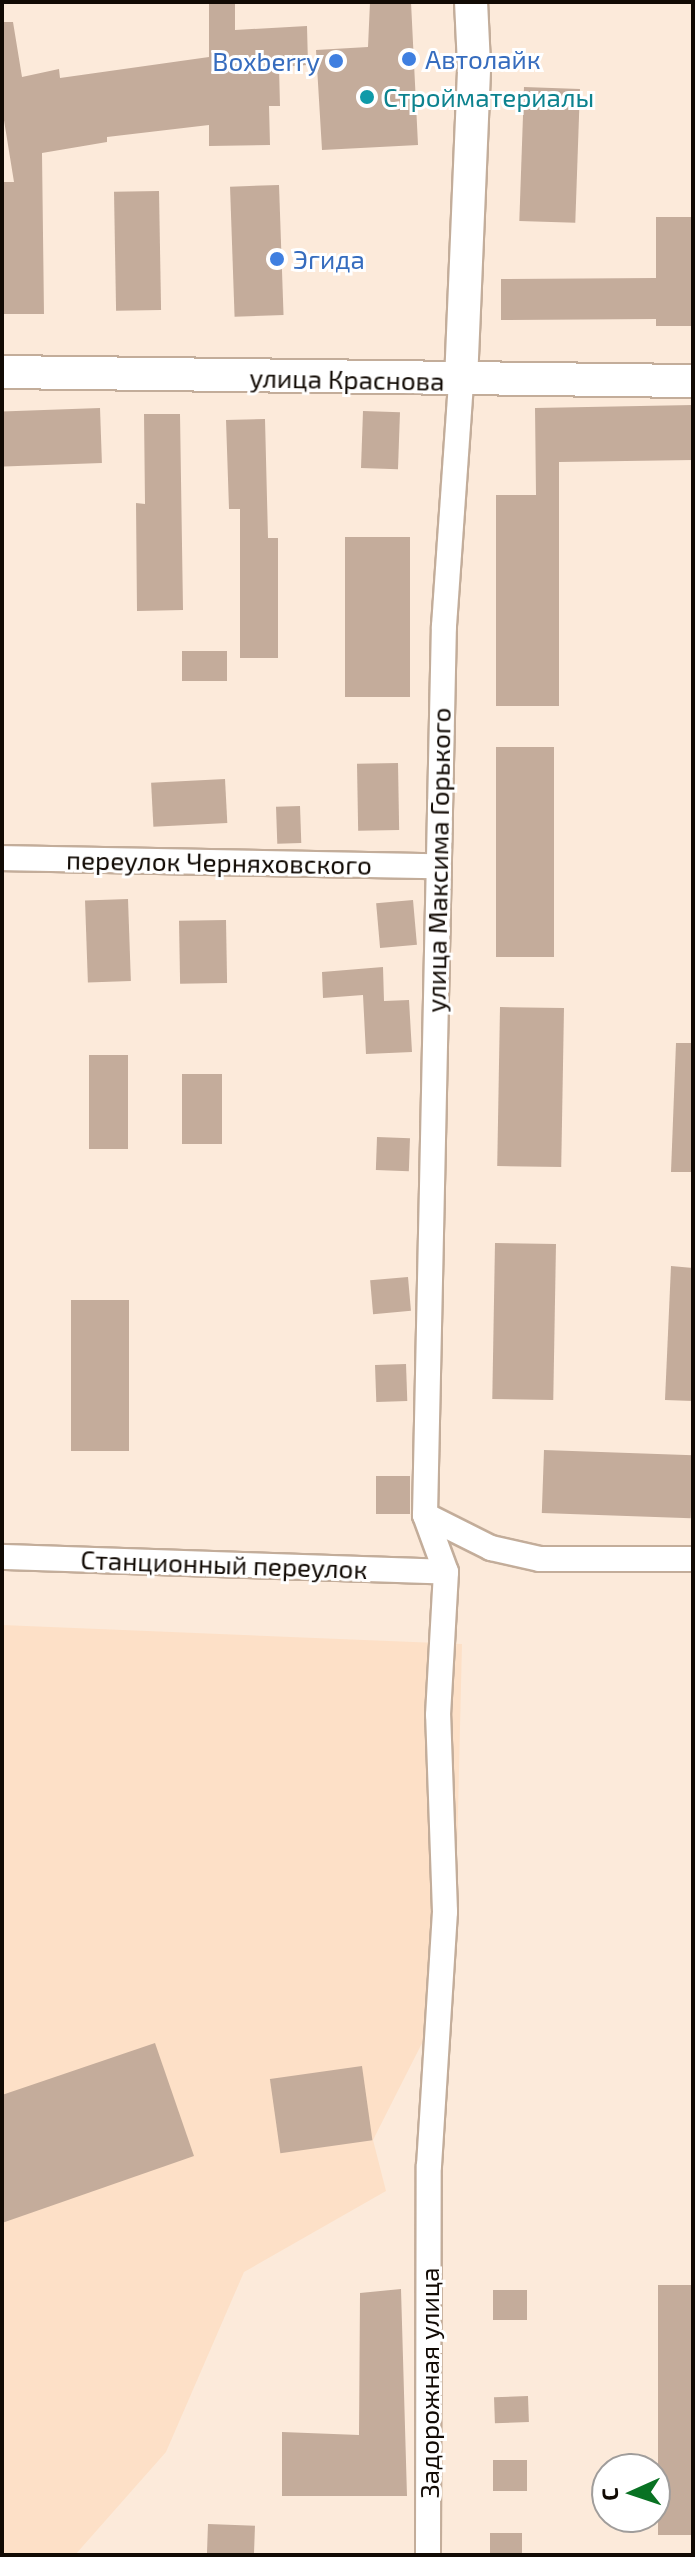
<!DOCTYPE html>
<html>
<head>
<meta charset="utf-8">
<style>
  body { margin:0 }
  #map { position:relative; width:695px; height:2557px; overflow:hidden; background:#fceada; font-family:"Exo 2",sans-serif }
  div>[style] { position:absolute }
  [style*='--x'] { left:calc(var(--x)*1px); top:calc(var(--y)*1px); width:calc(var(--w)*1px); rotate:calc(var(--a)*1deg) }
  .built>* { inset:0; background:#fde0c7 }
  .building>* { inset:0; background:#c4ac9b; transform-origin:0 0 }
  .roads { filter:drop-shadow(2px 0 #c3ad9a) drop-shadow(-2px 0 #c3ad9a) drop-shadow(0 2px #c3ad9a) drop-shadow(0 -2px #c3ad9a) }
  .street>* { height:24px; margin:-12px; padding:0 12px; transform-origin:12px; border-radius:12px; background:#fff }
  .secondary>* { height:32px; margin:-16px; padding:0 16px; transform-origin:16px; border-radius:16px; background:#fff }
  .dots>* { width:22px; height:22px; translate:-50% -50%; box-sizing:border-box; border:4px solid #fff; border-radius:50% }
  span { translate:-50% -50%; white-space:nowrap; text-align:center; line-height:1.15; -webkit-text-stroke:6px #fff; paint-order:stroke }
  .shop-label { font-size:26px; color:#366cbe }
  .left { translate:0 -50%; text-align:left }
  .right { translate:-100% -50%; text-align:right }
  .culture-label { font-size:26px; color:#0d838f }
  .street-label { font-size:26px; color:#110a04 }
  .frame { position:absolute; inset:0; border:4px solid #110a04; pointer-events:none }
  .north { position:absolute; left:591px; top:2453px; width:80px; height:80px; box-sizing:border-box; background:#fff; border:2px solid #a09d9b; border-radius:50%; rotate:267deg; font-size:22px; font-weight:700; line-height:32px; text-align:center; color:#110a04 }
  .north::after { content:''; display:block; margin:auto; width:28px; height:36px; background:#097223; clip-path:polygon(50% 0,100% 100%,50% 72%,0 100%) }
</style>
</head>
<body>
<div id="map">
  <div class="built">
    <div style="clip-path:polygon(2px 1625px,462px 1644px,454px 1980px,373px 2140px,386px 2191px,244px 2272px,166px 2452px,75px 2555px,2px 2555px)"></div>
  </div>
  <div class="building">
    <div style="clip-path:polygon(209px 2px,235px 3px,235px 30px,307px 26px,308px 65px,279px 67px,280px 106px,269px 106px,270px 145px,209px 146px,209px 125px,107px 137px,107px 142px,42px 153px,44px 314px,2px 314px,2px 182px,14px 182px,2px 108px,2px 22px,13px 22px,22px 77px,59px 69px,60px 78px,209px 57px)"></div>
    <div style="clip-path:polygon(370px 2px,411px 2px,418px 145px,322px 150px,316px 50px,368px 47px)"></div>
    <div style="left:524px;top:87px;width:56px;height:134px;rotate:2deg"></div>
    <div style="left:279px;top:185px;width:130px;height:49px;rotate:88deg"></div>
    <div style="left:159px;top:191px;width:119px;height:45px;rotate:89deg"></div>
    <div style="clip-path:polygon(656px 217px,693px 217px,693px 326px,656px 326px,656px 319px,501px 320px,501px 279px,656px 278px)"></div>
    <div style="clip-path:polygon(693px 405px,693px 460px,559px 462px,559px 706px,496px 706px,496px 495px,536px 495px,535px 408px)"></div>
    <div style="left:100px;top:408px;width:55px;height:98px;rotate:88deg"></div>
    <div style="left:363px;top:411px;width:37px;height:57px;rotate:2deg"></div>
    <div style="clip-path:polygon(144px 414px,180px 414px,183px 610px,137px 611px,136px 503px,145px 504px)"></div>
    <div style="clip-path:polygon(265px 419px,268px 538px,278px 538px,278px 658px,240px 658px,240px 509px,229px 509px,226px 420px)"></div>
    <div style="left:345px;top:537px;width:65px;height:160px"></div>
    <div style="left:182px;top:651px;width:45px;height:30px"></div>
    <div style="left:554px;top:747px;width:210px;height:58px;rotate:90deg"></div>
    <div style="left:398px;top:763px;width:67px;height:41px;rotate:89deg"></div>
    <div style="left:225px;top:779px;width:44px;height:74px;rotate:87deg"></div>
    <div style="left:300px;top:806px;width:37px;height:24px;rotate:88deg"></div>
    <div style="left:128px;top:899px;width:82px;height:43px;rotate:88deg"></div>
    <div style="left:413px;top:900px;width:45px;height:37px;rotate:85deg"></div>
    <div style="left:226px;top:920px;width:63px;height:47px;rotate:89deg"></div>
    <div style="clip-path:polygon(383px 967px,384px 1001px,409px 1000px,412px 1052px,366px 1054px,363px 995px,323px 998px,322px 972px)"></div>
    <div style="left:500px;top:1007px;width:64px;height:159px;rotate:1deg"></div>
    <div style="clip-path:polygon(676px 1043px,693px 1043px,693px 1172px,671px 1172px)"></div>
    <div style="left:89px;top:1055px;width:39px;height:94px"></div>
    <div style="left:182px;top:1074px;width:40px;height:70px"></div>
    <div style="left:377px;top:1137px;width:33px;height:33px;rotate:2deg"></div>
    <div style="left:495px;top:1243px;width:61px;height:156px;rotate:1deg"></div>
    <div style="clip-path:polygon(671px 1266px,693px 1268px,693px 1401px,665px 1400px)"></div>
    <div style="left:408px;top:1277px;width:34px;height:38px;rotate:85deg"></div>
    <div style="left:71px;top:1300px;width:58px;height:151px"></div>
    <div style="left:406px;top:1364px;width:37px;height:31px;rotate:88deg"></div>
    <div style="left:544px;top:1450px;width:149px;height:63px;rotate:2deg"></div>
    <div style="left:376px;top:1476px;width:34px;height:38px"></div>
    <div style="clip-path:polygon(155px 2043px,194px 2156px,2px 2223px,2px 2095px)"></div>
    <div style="left:362px;top:2066px;width:75px;height:93px;rotate:82deg"></div>
    <div style="left:693px;top:2285px;width:250px;height:35px;rotate:90deg"></div>
    <div style="clip-path:polygon(401px 2289px,407px 2496px,282px 2496px,282px 2432px,359px 2435px,360px 2293px)"></div>
    <div style="left:527px;top:2290px;width:30px;height:34px;rotate:90deg"></div>
    <div style="left:528px;top:2396px;width:26px;height:34px;rotate:88deg"></div>
    <div style="left:527px;top:2460px;width:31px;height:34px;rotate:90deg"></div>
    <div style="left:208px;top:2524px;width:47px;height:31px;rotate:2deg"></div>
    <div style="left:522px;top:2533px;width:22px;height:32px;rotate:90deg"></div>
  </div>
  <div class="roads">
    <div class="street">
      <div style="--x:2;--y:858;--w:434;--a:1.1"></div>
      <div style="--x:425;--y:1515;--w:74;--a:26.6"></div>
      <div style="--x:491;--y:1548;--w:50;--a:12.7"></div>
      <div style="--x:540;--y:1559;--w:153;--a:0"></div>
      <div style="--x:2;--y:1557;--w:444;--a:1.9"></div>
      <div style="--x:428;--y:2555;--w:389;--a:-89.9"></div>
      <div style="--x:429;--y:2166;--w:255;--a:-86.4"></div>
      <div style="--x:445;--y:1912;--w:197;--a:-92"></div>
      <div style="--x:438;--y:1715;--w:143;--a:-86.8"></div>
      <div style="--x:446;--y:1572;--w:61;--a:-110.2"></div>
      <div style="--x:425;--y:1515;--w:889;--a:-88.78"></div>
      <div style="--x:444;--y:626;--w:246;--a:-86"></div>
    </div>
    <div class="secondary">
      <div style="--x:2;--y:372;--w:691;--a:0.75"></div>
      <div style="--x:461;--y:381;--w:316;--a:-87.6"></div>
      <div style="--x:474;--y:65;--w:63;--a:-92.7"></div>
    </div>
  </div>
  <div class="dots">
    <div style="left:409px;top:59px;background:#3f7fe0"></div>
    <div style="left:336px;top:61px;background:#3f7fe0"></div>
    <div style="left:367px;top:97px;background:#0f9aa8"></div>
    <div style="left:277px;top:259px;background:#3f7fe0"></div>
  </div>
  <div class="shop-label">
    <span class="left" style="left:425px;top:59px">Автолайк</span>
    <span class="right" style="left:320px;top:61px">Boxberry</span>
    <span class="left" style="left:293px;top:259px">Эгида</span>
  </div>
  <div class="culture-label">
    <span class="left" style="left:383px;top:97px">Стройматериалы</span>
  </div>
  <div class="street-label">
    <span style="left:347px;top:379px;rotate:1deg">улица Краснова</span>
    <span style="left:438px;top:860px;rotate:-89deg">улица Максима Горького</span>
    <span style="left:219px;top:862px;rotate:1deg">переулок Черняховского</span>
    <span style="left:224px;top:1564px;rotate:2deg">Станционный переулок</span>
    <span style="left:429px;top:2383px;rotate:-90deg">Задорожная улица</span>
  </div>
  <div class="frame"></div>
  <div class="north">С</div>
</div>
</body>
</html>
